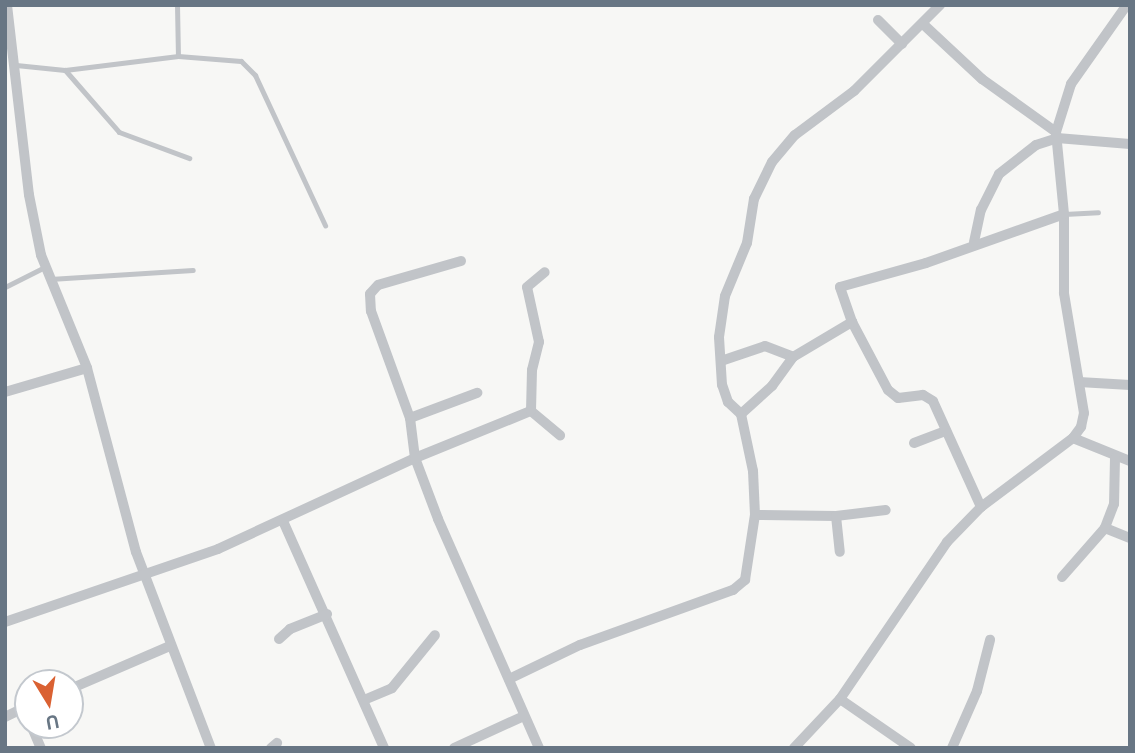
<!DOCTYPE html>
<html>
<head>
<meta charset="utf-8">
<style>
  body { margin:0 }
  #map { position:relative; width:1135px; height:753px; overflow:hidden; background:#f7f7f5; font-family:Ubuntu,sans-serif }
  div>[style] { position:absolute }
  [style*='--x'] { left:calc(var(--x)*1px); top:calc(var(--y)*1px); width:calc(var(--w)*1px); rotate:calc(var(--a)*1deg) }
  .lane>* { height:5px; margin:-2.5px; padding:0 2.5px; transform-origin:2.5px; border-radius:2.5px; background:#c1c4c8 }
  .street>* { height:10px; margin:-5px; padding:0 5px; transform-origin:5px; border-radius:5px; background:#c1c4c8 }
  span { translate:-50% -50%; white-space:nowrap; text-align:center; line-height:1.15; -webkit-text-stroke:7px #fff; paint-order:stroke }
  .frame { position:absolute; inset:0; border:7px solid #687684; pointer-events:none }
  .north { position:absolute; left:14px; top:669px; width:70px; height:70px; box-sizing:border-box; background:#fff; border:2px solid #c3c8ce; border-radius:50%; rotate:169deg; font-size:19px; font-weight:700; line-height:28px; text-align:center; color:#687684 }
  .north::after { content:''; display:block; margin:auto; width:24px; height:32px; background:#da6132; clip-path:polygon(50% 0,100% 100%,50% 72%,0 100%) }
</style>
</head>
<body>
<div id="map">
  <div class="lane">
    <div style="--x:177;--y:5;--w:51;--a:88.9"></div>
    <div style="--x:16;--y:65;--w:49;--a:5.8"></div>
    <div style="--x:65;--y:70;--w:114;--a:-7.1"></div>
    <div style="--x:178;--y:56;--w:63;--a:4.5"></div>
    <div style="--x:241;--y:61;--w:20;--a:45"></div>
    <div style="--x:255;--y:75;--w:166;--a:65"></div>
    <div style="--x:65;--y:70;--w:82;--a:48.9"></div>
    <div style="--x:119;--y:132;--w:75;--a:20.4"></div>
    <div style="--x:1064;--y:214;--w:34;--a:-3"></div>
    <div style="--x:50;--y:279;--w:143;--a:-3.6"></div>
    <div style="--x:5;--y:287;--w:45;--a:-26.6"></div>
  </div>
  <div class="street">
    <div style="--x:7;--y:5;--w:191;--a:83.4"></div>
    <div style="--x:29;--y:195;--w:61;--a:78.7"></div>
    <div style="--x:41;--y:255;--w:122;--a:67.8"></div>
    <div style="--x:87;--y:368;--w:190;--a:75.1"></div>
    <div style="--x:136;--y:552;--w:210;--a:69.1"></div>
    <div style="--x:878;--y:20;--w:34;--a:45"></div>
    <div style="--x:923;--y:24;--w:81;--a:43"></div>
    <div style="--x:982;--y:79;--w:91;--a:35.6"></div>
    <div style="--x:974;--y:242;--w:33;--a:-78"></div>
    <div style="--x:981;--y:210;--w:40;--a:-63.4"></div>
    <div style="--x:999;--y:174;--w:47;--a:-38.1"></div>
    <div style="--x:1036;--y:145;--w:22;--a:-18"></div>
    <div style="--x:1057;--y:138;--w:73;--a:4.7"></div>
    <div style="--x:461;--y:261;--w:86;--a:163.9"></div>
    <div style="--x:378;--y:285;--w:12;--a:132"></div>
    <div style="--x:370;--y:294;--w:17;--a:87"></div>
    <div style="--x:371;--y:311;--w:114;--a:70"></div>
    <div style="--x:410;--y:418;--w:40;--a:82.9"></div>
    <div style="--x:415;--y:458;--w:65;--a:69.3"></div>
    <div style="--x:438;--y:519;--w:250;--a:66.2"></div>
    <div style="--x:721;--y:361;--w:46;--a:-18.8"></div>
    <div style="--x:765;--y:346;--w:30;--a:21"></div>
    <div style="--x:1079;--y:382;--w:51;--a:3.4"></div>
    <div style="--x:5;--y:392;--w:85;--a:-16.3"></div>
    <div style="--x:531;--y:411;--w:38;--a:40"></div>
    <div style="--x:741;--y:414;--w:42;--a:-42.1"></div>
    <div style="--x:772;--y:386;--w:36;--a:-54"></div>
    <div style="--x:793;--y:357;--w:69;--a:-30.7"></div>
    <div style="--x:410;--y:418;--w:72;--a:-20.5"></div>
    <div style="--x:1073;--y:438;--w:61;--a:22"></div>
    <div style="--x:914;--y:443;--w:34;--a:-21"></div>
    <div style="--x:1115;--y:458;--w:46;--a:91.2"></div>
    <div style="--x:1114;--y:504;--w:26;--a:111"></div>
    <div style="--x:1105;--y:528;--w:27;--a:22"></div>
    <div style="--x:981;--y:507;--w:116;--a:-114.4"></div>
    <div style="--x:933;--y:401;--w:12;--a:-149"></div>
    <div style="--x:923;--y:395;--w:25;--a:173"></div>
    <div style="--x:898;--y:398;--w:13;--a:-141"></div>
    <div style="--x:888;--y:390;--w:77;--a:-117.9"></div>
    <div style="--x:852;--y:322;--w:37;--a:-109"></div>
    <div style="--x:840;--y:287;--w:89;--a:-15.6"></div>
    <div style="--x:926;--y:263;--w:146;--a:-19.5"></div>
    <div style="--x:755;--y:515;--w:81;--a:0.7"></div>
    <div style="--x:836;--y:516;--w:50;--a:-6.8"></div>
    <div style="--x:836;--y:516;--w:36;--a:84"></div>
    <div style="--x:283;--y:521;--w:248;--a:66"></div>
    <div style="--x:1062;--y:577;--w:65;--a:-48.7"></div>
    <div style="--x:5;--y:622;--w:225;--a:-18.9"></div>
    <div style="--x:218;--y:549;--w:217;--a:-24.8"></div>
    <div style="--x:415;--y:458;--w:125;--a:-22.1"></div>
    <div style="--x:531;--y:411;--w:41;--a:-88.6"></div>
    <div style="--x:532;--y:370;--w:29;--a:-76"></div>
    <div style="--x:539;--y:342;--w:56;--a:-102.3"></div>
    <div style="--x:527;--y:287;--w:23;--a:-40"></div>
    <div style="--x:279;--y:639;--w:15;--a:-42"></div>
    <div style="--x:290;--y:629;--w:40;--a:-22"></div>
    <div style="--x:509;--y:679;--w:79;--a:-25.6"></div>
    <div style="--x:580;--y:645;--w:163;--a:-19.8"></div>
    <div style="--x:733;--y:590;--w:16;--a:-40"></div>
    <div style="--x:745;--y:580;--w:66;--a:-81.3"></div>
    <div style="--x:755;--y:515;--w:44;--a:-92.6"></div>
    <div style="--x:753;--y:471;--w:58;--a:-101.9"></div>
    <div style="--x:741;--y:414;--w:18;--a:-137"></div>
    <div style="--x:728;--y:402;--w:18;--a:-109"></div>
    <div style="--x:722;--y:385;--w:48;--a:-93.6"></div>
    <div style="--x:719;--y:337;--w:41;--a:-81.7"></div>
    <div style="--x:725;--y:296;--w:57;--a:-67.5"></div>
    <div style="--x:747;--y:243;--w:45;--a:-81"></div>
    <div style="--x:754;--y:199;--w:41;--a:-64.1"></div>
    <div style="--x:772;--y:162;--w:35;--a:-50"></div>
    <div style="--x:795;--y:135;--w:74;--a:-36.7"></div>
    <div style="--x:854;--y:91;--w:122;--a:-45"></div>
    <div style="--x:70;--y:689;--w:109;--a:-23.3"></div>
    <div style="--x:840;--y:699;--w:86;--a:34.6"></div>
    <div style="--x:364;--y:700;--w:30;--a:-23"></div>
    <div style="--x:392;--y:688;--w:68;--a:-50.9"></div>
    <div style="--x:5;--y:717;--w:25;--a:-26"></div>
    <div style="--x:31;--y:725;--w:25;--a:67"></div>
    <div style="--x:271;--y:748;--w:8;--a:-40"></div>
    <div style="--x:454;--y:748;--w:77;--a:-24.6"></div>
    <div style="--x:794;--y:748;--w:67;--a:-46.8"></div>
    <div style="--x:840;--y:699;--w:190;--a:-55.7"></div>
    <div style="--x:947;--y:542;--w:49;--a:-45.8"></div>
    <div style="--x:981;--y:507;--w:115;--a:-36.9"></div>
    <div style="--x:1073;--y:438;--w:14;--a:-54"></div>
    <div style="--x:1081;--y:427;--w:14;--a:-78"></div>
    <div style="--x:1084;--y:413;--w:122;--a:-99.5"></div>
    <div style="--x:1064;--y:293;--w:79;--a:-90"></div>
    <div style="--x:1064;--y:214;--w:82;--a:-95.6"></div>
    <div style="--x:1056;--y:132;--w:50;--a:-72.6"></div>
    <div style="--x:1071;--y:84;--w:95;--a:-54.8"></div>
    <div style="--x:952;--y:748;--w:62;--a:-66.3"></div>
    <div style="--x:977;--y:691;--w:53;--a:-75.7"></div>
  </div>
  <div class="frame"></div>
  <div class="north">U</div>
</div>
</body>
</html>
